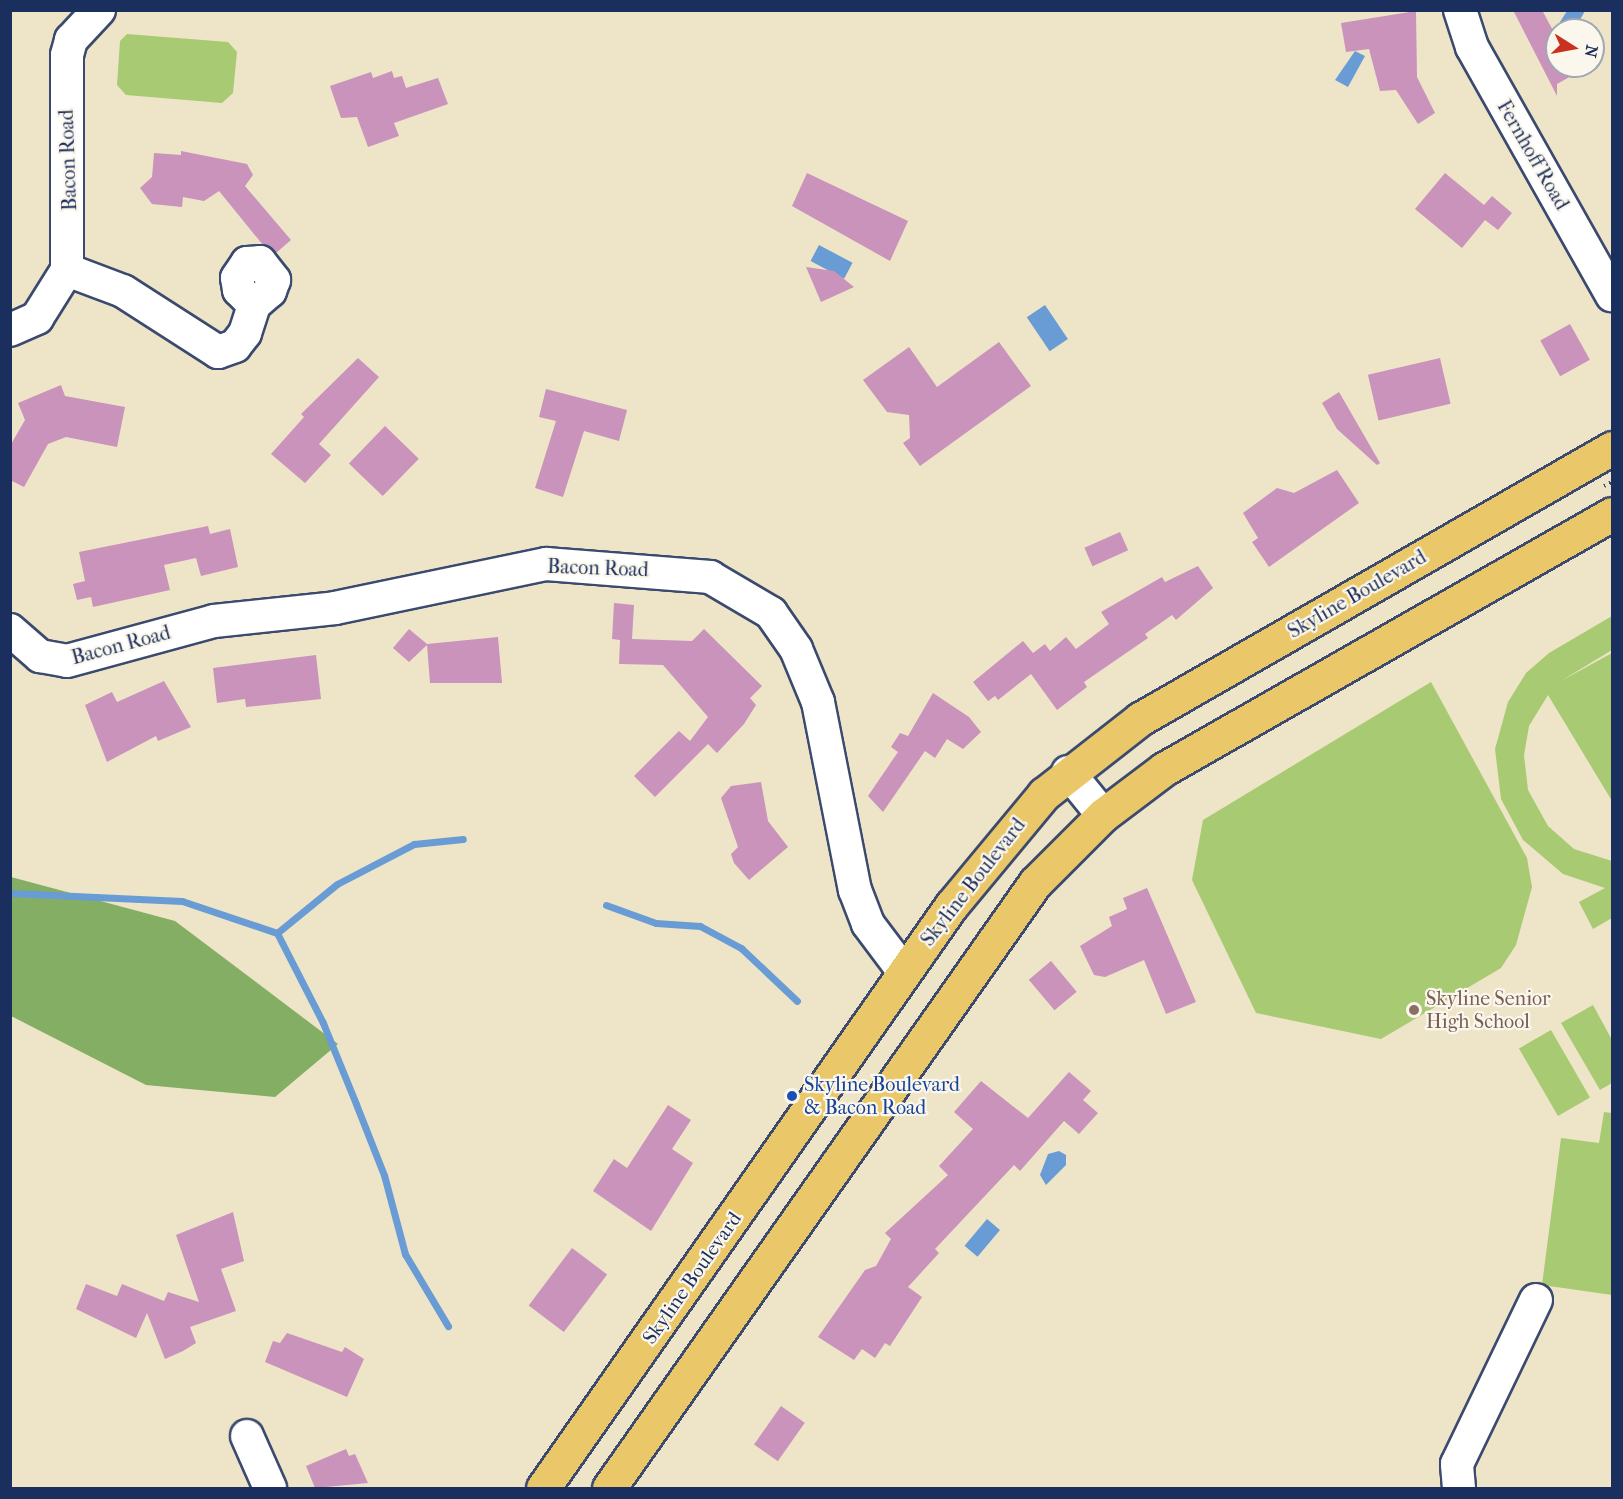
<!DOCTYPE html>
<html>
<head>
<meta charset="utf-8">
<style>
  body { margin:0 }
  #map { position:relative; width:1623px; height:1499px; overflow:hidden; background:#eee5c8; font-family:"IM FELL French Canon",serif }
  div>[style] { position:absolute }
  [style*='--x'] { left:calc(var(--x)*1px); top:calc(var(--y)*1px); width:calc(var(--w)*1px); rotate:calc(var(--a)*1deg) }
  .green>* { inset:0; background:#a7ca73; transform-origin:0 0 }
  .forest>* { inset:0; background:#85ae65 }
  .water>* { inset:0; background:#699cd4; transform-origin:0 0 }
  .stream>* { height:7px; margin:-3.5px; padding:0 3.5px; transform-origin:3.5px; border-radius:3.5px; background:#699cd4 }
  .building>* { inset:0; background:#c993bb; transform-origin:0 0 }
  .path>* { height:4px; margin-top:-2px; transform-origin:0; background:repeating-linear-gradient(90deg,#3b4a6e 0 1.5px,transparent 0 6px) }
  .roads { filter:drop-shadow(2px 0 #3b4a6e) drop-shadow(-2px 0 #3b4a6e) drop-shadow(0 2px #3b4a6e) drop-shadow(0 -2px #3b4a6e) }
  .minor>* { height:32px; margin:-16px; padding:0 16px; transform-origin:16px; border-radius:16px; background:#fff }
  .major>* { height:33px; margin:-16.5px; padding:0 16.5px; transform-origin:16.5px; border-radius:16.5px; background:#eac769 }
  .dots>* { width:16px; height:16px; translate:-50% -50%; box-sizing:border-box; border:3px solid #fbf7ec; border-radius:50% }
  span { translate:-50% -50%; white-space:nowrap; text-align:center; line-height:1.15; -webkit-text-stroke:4.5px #fbf7ec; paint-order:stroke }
  .street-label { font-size:20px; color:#1b2f5e }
  .education-label { font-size:20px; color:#785e54 }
  .left { translate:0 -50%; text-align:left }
  .transit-label { font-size:20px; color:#164399 }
  .frame { position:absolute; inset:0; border:12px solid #1b2f5e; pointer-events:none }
  .north { position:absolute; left:1545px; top:18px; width:60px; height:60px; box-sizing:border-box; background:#fbf7ec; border:2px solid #a1a7b3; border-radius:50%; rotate:101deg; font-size:16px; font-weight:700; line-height:24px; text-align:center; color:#1b2f5e }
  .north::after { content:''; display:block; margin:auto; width:21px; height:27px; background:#c8321e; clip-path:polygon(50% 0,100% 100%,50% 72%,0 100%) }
</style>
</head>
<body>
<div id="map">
  <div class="green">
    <div style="clip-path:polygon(127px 34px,228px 42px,237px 52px,233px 93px,222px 103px,126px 95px,117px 85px,120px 41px)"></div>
    <div style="clip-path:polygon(1612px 616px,1612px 650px,1561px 681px,1612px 653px,1612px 801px,1548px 695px,1529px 726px,1524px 755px,1528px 790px,1548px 826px,1574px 849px,1612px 861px,1612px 918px,1593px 929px,1579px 902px,1605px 888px,1563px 874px,1523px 840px,1501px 799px,1495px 749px,1508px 702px,1526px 673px,1549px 653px)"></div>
    <div style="clip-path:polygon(1431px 682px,1527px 858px,1532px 887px,1516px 945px,1501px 968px,1381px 1039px,1256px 1013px,1192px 880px,1203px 820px)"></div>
    <div style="clip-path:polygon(1593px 1005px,1612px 1040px,1612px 1083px,1600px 1090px,1561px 1023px)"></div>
    <div style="left:1551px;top:1030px;width:78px;height:37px;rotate:60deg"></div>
    <div style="clip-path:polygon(1604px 1112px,1612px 1113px,1612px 1295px,1542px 1285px,1561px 1138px,1599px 1143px)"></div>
  </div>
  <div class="forest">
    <div style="clip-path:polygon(11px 877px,175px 921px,338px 1044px,275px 1097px,146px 1085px,11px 1016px)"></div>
  </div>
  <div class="water">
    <div style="clip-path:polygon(1567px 11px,1585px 11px,1574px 30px,1560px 22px)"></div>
    <div style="clip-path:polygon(1355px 51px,1365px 56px,1348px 87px,1335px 80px)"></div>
    <div style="left:819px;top:245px;width:38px;height:18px;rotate:28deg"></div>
    <div style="left:1045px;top:305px;width:41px;height:22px;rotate:56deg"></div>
    <div style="clip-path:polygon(1059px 1151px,1066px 1155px,1066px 1165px,1046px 1185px,1040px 1175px,1048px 1154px)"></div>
    <div style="left:987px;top:1219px;width:17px;height:35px;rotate:40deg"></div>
  </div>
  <div class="stream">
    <div style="--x:10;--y:893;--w:172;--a:2.7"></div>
    <div style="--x:182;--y:901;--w:100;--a:18.6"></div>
    <div style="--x:277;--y:933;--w:77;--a:-39.2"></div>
    <div style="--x:337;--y:884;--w:87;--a:-27.5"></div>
    <div style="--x:414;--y:844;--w:49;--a:-5.8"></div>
    <div style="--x:606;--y:905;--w:53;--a:19.8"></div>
    <div style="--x:656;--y:923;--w:44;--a:3.9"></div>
    <div style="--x:700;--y:926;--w:47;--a:28.2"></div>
    <div style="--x:741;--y:948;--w:77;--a:43.4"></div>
    <div style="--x:277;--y:933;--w:101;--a:62.9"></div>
    <div style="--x:323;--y:1023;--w:87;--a:67.8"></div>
    <div style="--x:356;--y:1104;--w:76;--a:68.5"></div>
    <div style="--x:384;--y:1175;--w:82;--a:75.1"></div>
    <div style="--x:405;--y:1254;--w:84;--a:59.2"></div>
  </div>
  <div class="building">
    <div style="clip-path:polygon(1513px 10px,1542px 10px,1557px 38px,1557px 66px,1589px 66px,1557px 84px,1557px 96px)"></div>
    <div style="clip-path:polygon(1416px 11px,1417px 77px,1435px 113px,1418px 124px,1396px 90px,1380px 91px,1369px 49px,1346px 52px,1341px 23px)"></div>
    <div style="clip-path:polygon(392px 71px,394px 78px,402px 76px,406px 88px,438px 78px,448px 104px,394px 123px,399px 136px,368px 147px,357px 117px,341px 118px,330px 86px,371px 72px,373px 78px)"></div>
    <div style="clip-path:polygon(181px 151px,247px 164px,253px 175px,245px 186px,291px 240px,276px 253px,263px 245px,219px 191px,204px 201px,183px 197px,182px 207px,152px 204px,140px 188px,152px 177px,154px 153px,181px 155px)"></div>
    <div style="clip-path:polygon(807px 173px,908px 221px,890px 261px,792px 206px)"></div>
    <div style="clip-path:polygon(1445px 173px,1484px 205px,1492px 196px,1512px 213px,1498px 230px,1485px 220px,1462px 248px,1415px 209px)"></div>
    <div style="clip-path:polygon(806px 267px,834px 271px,854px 287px,821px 302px)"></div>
    <div style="left:1570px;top:324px;width:41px;height:34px;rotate:61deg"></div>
    <div style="clip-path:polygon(999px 342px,1031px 386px,920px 466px,903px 443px,910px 438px,909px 415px,887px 412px,863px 380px,909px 347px,937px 387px)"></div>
    <div style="clip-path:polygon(358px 358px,379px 377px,319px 444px,331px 455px,305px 483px,271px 454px,304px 417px,301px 414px)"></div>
    <div style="left:1440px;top:358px;width:47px;height:74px;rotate:77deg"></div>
    <div style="clip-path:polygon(61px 385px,65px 396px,125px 407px,117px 447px,66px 437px,48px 444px,24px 487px,10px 480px,10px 446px,25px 420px,18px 403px)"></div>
    <div style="clip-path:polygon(546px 389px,627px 410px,619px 441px,584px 431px,563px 497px,535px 488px,556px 421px,539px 417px)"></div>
    <div style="clip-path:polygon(1339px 392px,1380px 463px,1377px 465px,1337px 429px,1322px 403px)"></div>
    <div style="left:385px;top:426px;width:47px;height:52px;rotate:44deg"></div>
    <div style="clip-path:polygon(1337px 470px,1359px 503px,1269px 567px,1252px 542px,1258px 538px,1243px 513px,1277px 488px,1294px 493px)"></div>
    <div style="clip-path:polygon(208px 526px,210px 534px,230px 529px,238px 567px,201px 576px,196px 558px,164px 565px,170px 590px,93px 607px,91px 597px,77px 600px,73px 584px,85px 581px,79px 552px)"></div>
    <div style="left:1120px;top:532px;width:20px;height:39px;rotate:66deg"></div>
    <div style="clip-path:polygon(1198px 566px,1213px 588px,1176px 620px,1172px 615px,1145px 634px,1148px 638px,1084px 682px,1087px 687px,1057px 710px,1031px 674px,998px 700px,995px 696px,988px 701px,973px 682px,1023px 641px,1033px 653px,1045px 644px,1050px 651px,1066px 637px,1076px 649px,1109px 624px,1101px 612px,1162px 577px,1165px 582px)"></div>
    <div style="clip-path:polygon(614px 603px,634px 605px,632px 639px,692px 641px,704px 629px,762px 686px,750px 698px,756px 705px,744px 724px,717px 753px,708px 744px,655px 797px,634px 776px,679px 731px,690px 741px,708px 717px,663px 665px,619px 664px,620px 640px,612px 639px)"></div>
    <div style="clip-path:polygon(409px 629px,427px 644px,498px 637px,502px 683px,430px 683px,427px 645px,409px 662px,393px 648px)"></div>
    <div style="clip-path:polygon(316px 655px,321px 699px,246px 707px,245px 699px,217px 703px,213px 668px)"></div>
    <div style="clip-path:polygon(164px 681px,191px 727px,158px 741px,156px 736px,107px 762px,85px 705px,112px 692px,117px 702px)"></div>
    <div style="clip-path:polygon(933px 693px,969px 717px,981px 732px,963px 749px,947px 739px,935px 758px,925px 751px,883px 812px,868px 796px,898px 752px,891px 747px,900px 733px,908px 736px)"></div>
    <div style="clip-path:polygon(761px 782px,768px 821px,788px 847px,749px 880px,734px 863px,731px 854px,738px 847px,721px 798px,731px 786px)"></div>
    <div style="clip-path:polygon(1147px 888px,1196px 1002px,1166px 1014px,1144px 960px,1105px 977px,1094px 975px,1080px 946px,1112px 926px,1109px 917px,1127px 909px,1123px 898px)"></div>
    <div style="left:1051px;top:961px;width:40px;height:29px;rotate:50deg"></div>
    <div style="clip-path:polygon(1069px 1072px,1091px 1091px,1083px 1100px,1098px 1113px,1079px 1134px,1064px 1121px,1020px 1171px,1014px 1165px,935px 1249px,939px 1253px,908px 1287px,922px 1297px,890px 1346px,885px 1343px,875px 1358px,862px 1349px,854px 1360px,818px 1337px,865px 1270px,876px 1266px,891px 1239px,885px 1233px,948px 1175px,939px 1166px,973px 1129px,954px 1112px,981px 1081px,1028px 1118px)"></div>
    <div style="clip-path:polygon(668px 1105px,691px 1120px,672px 1149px,693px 1163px,651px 1231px,593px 1191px,614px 1159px,627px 1168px)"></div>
    <div style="clip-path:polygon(233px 1212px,244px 1261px,221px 1269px,236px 1311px,190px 1327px,196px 1343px,183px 1351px,165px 1359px,147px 1313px,136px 1338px,76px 1309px,86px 1284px,117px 1296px,122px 1284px,164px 1301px,168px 1292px,199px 1302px,176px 1235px)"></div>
    <div style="left:572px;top:1248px;width:44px;height:72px;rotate:37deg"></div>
    <div style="clip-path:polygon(287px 1333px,342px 1352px,345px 1347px,364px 1359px,347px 1397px,265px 1362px,273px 1341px,280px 1343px)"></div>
    <div style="left:781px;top:1406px;width:29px;height:47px;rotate:35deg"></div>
    <div style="clip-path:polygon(346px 1449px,349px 1456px,355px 1454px,368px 1483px,315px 1488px,306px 1466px)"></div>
  </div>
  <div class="path">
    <div style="--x:1604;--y:486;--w:9;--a:-27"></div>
  </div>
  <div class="roads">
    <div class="minor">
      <div style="--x:1460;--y:10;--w:39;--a:72"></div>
      <div style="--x:1472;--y:47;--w:285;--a:60.6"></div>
      <div style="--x:67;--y:270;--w:60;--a:20.6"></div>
      <div style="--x:123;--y:291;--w:113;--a:32.7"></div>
      <div style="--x:218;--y:352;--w:18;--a:-19"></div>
      <div style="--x:235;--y:346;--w:16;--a:-52"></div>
      <div style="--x:245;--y:333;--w:29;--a:-72"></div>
      <div style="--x:254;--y:305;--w:21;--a:-135"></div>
      <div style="--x:239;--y:290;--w:12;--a:-99"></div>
      <div style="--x:237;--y:278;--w:18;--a:-56"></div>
      <div style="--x:247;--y:263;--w:13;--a:-4"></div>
      <div style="--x:260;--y:262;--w:23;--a:52"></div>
      <div style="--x:274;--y:280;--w:12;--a:110"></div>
      <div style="--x:270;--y:291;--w:21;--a:139"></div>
      <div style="--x:10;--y:330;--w:30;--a:-24"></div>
      <div style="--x:37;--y:318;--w:57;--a:-58"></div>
      <div style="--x:67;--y:270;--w:215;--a:-90"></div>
      <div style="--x:67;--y:55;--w:16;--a:-75"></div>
      <div style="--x:71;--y:40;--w:41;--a:-47"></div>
      <div style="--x:10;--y:630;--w:40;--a:41"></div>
      <div style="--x:40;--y:656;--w:27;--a:10"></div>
      <div style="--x:67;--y:661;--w:152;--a:-15.2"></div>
      <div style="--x:214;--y:621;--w:122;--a:-6.1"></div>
      <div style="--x:335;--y:608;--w:216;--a:-11.8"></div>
      <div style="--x:546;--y:564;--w:165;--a:4.5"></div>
      <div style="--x:710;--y:577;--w:71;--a:30.5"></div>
      <div style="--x:771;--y:613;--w:44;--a:55.2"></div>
      <div style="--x:796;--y:649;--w:57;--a:67.5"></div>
      <div style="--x:818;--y:702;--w:192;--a:78.9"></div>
      <div style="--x:855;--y:890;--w:36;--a:69"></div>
      <div style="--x:868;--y:924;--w:60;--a:53.1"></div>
      <div style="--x:1068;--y:772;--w:55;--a:50.9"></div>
      <div style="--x:247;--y:1436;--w:57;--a:66.1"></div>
      <div style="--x:1459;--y:1488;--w:24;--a:-95"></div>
      <div style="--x:1457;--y:1464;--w:182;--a:-64.3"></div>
    </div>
    <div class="major">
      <div style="--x:543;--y:1488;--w:711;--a:-54.97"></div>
      <div style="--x:951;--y:906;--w:146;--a:-50.3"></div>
      <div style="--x:1044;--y:794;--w:122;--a:-38"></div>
      <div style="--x:1140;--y:719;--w:544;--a:-29.86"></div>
      <div style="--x:609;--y:1488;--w:740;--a:-54.85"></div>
      <div style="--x:1035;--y:883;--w:96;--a:-45"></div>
      <div style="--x:1103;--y:815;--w:76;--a:-37"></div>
      <div style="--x:1164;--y:769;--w:515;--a:-29.65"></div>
    </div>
  </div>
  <div class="dots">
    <div style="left:1414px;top:1010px;background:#8d6e63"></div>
    <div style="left:792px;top:1096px;background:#1a4fb4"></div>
  </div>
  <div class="street-label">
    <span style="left:1533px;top:155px;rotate:60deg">Fernhoff Road</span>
    <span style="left:68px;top:160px;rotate:-92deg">Bacon Road</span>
    <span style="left:598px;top:568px;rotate:2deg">Bacon Road</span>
    <span style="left:1357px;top:594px;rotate:-30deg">Skyline Boulevard</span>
    <span style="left:121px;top:645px;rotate:-15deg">Bacon Road</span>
    <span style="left:973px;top:882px;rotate:-52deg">Skyline Boulevard</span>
    <span style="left:692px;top:1278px;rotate:-55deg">Skyline Boulevard</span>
  </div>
  <div class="education-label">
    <span class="left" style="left:1426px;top:1010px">Skyline Senior<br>High School</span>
  </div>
  <div class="transit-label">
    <span class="left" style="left:804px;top:1096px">Skyline Boulevard<br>&amp; Bacon Road</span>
  </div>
  <div class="frame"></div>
  <div class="north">N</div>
</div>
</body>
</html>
